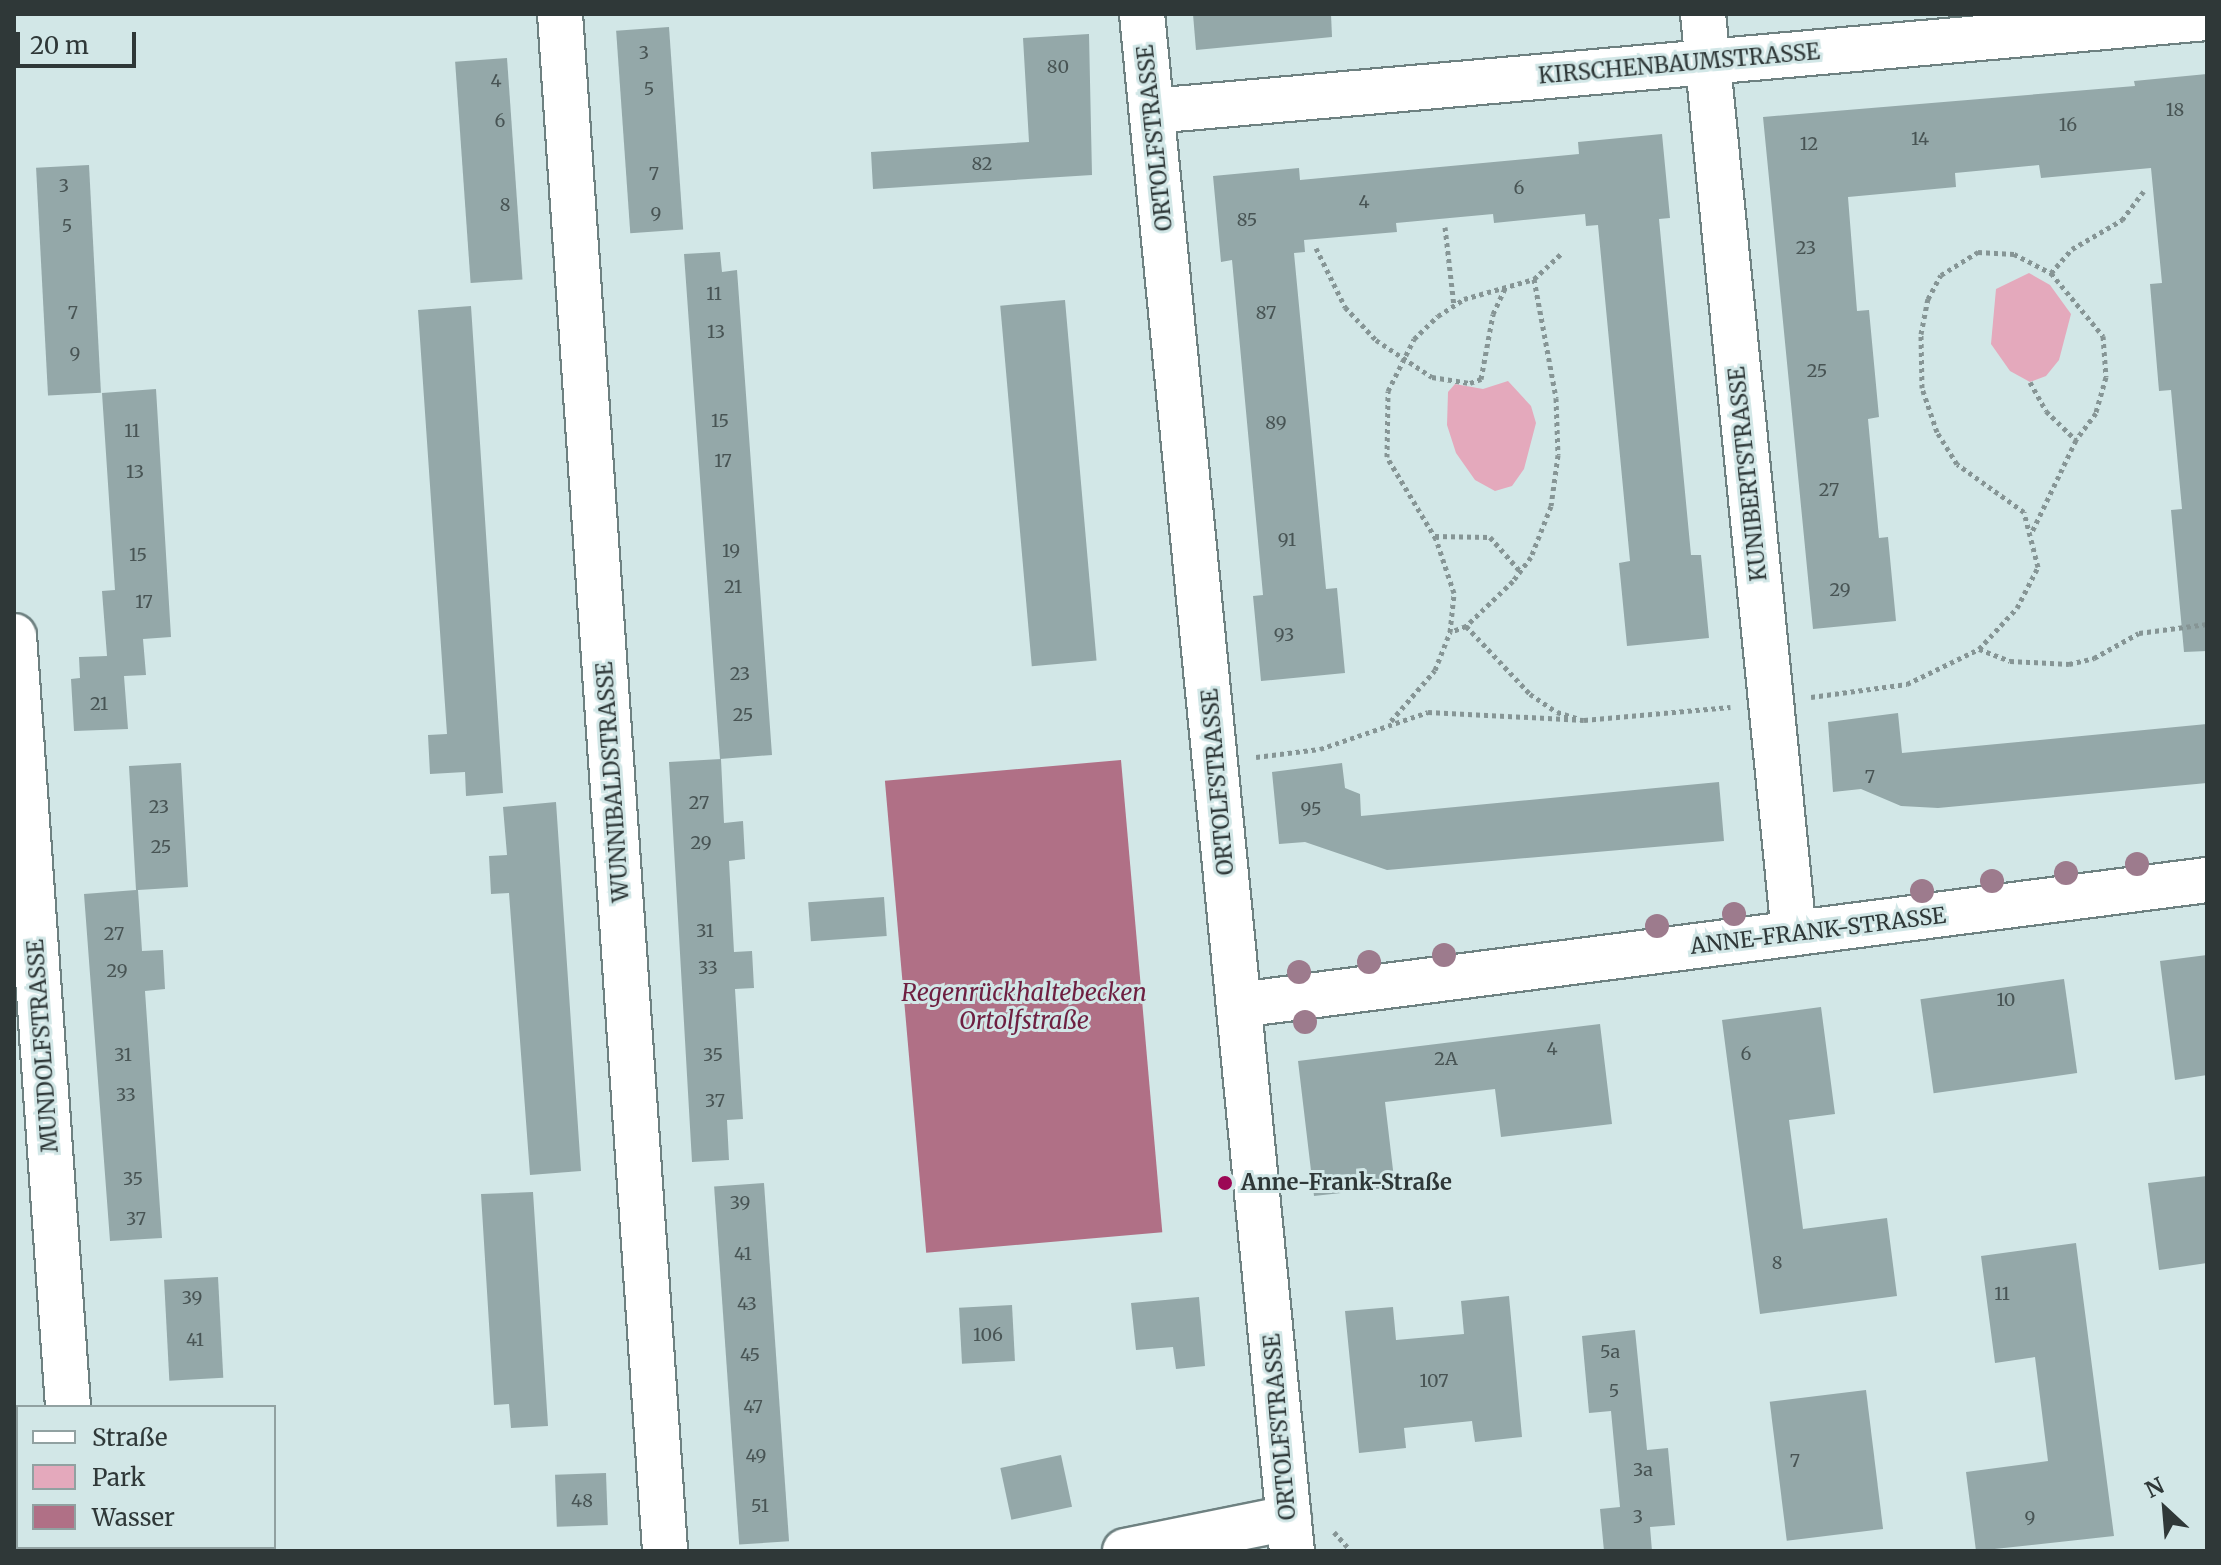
<!DOCTYPE html>
<html>
<head>
<meta charset="utf-8">
<style>
  body { margin:0 }
  #map { position:relative; width:2221px; height:1565px; overflow:hidden; background:#d2e7e7; font-family:Merriweather,serif }
  div>[style] { position:absolute }
  [style*='--x'] { left:calc(var(--x)*1px); top:calc(var(--y)*1px); width:calc(var(--w)*1px); rotate:calc(var(--a)*1deg) }
  .green>* { inset:0; background:#e4a9bc }
  .water>* { inset:0; background:#b07086; transform-origin:0 0 }
  .building>* { inset:0; background:#94a8a9; transform-origin:0 0 }
  .path>* { height:5px; margin-top:-2.5px; transform-origin:0; background:repeating-linear-gradient(90deg,#869595 0 4px,transparent 0 8px) }
  .roads { filter:drop-shadow(2px 0 #6e8181) drop-shadow(-2px 0 #6e8181) drop-shadow(0 2px #6e8181) drop-shadow(0 -2px #6e8181) }
  .minor>* { height:44px; margin:-22px; padding:0 22px; transform-origin:22px; border-radius:22px; background:#fff }
  .trees>* { width:24px; height:24px; margin:-12px; border-radius:50%; background:#9d7b8d }
  .dots>* { width:22px; height:22px; translate:-50% -50%; box-sizing:border-box; border:4px solid #d2e7e7; border-radius:50% }
  span { translate:-50% -50%; white-space:nowrap; text-align:center; line-height:1.15; -webkit-text-stroke:6px #d2e7e7; paint-order:stroke }
  .number-label { font-size:18px; color:#485454 }
  .number-label span { -webkit-text-stroke-width:0 }
  .street-label { font-size:22px; color:#2f3838 }
  .poi-label { font-size:22px; color:#2f3838; font-weight:700 }
  .left { translate:0 -50%; text-align:left }
  .water-label { font-size:24px; color:#6e1f41; font-style:italic }
  .frame { position:absolute; inset:0; border:16px solid #2f3838; pointer-events:none }
  .legend { position:absolute; left:16px; top:1405px; width:260px; height:144px; box-sizing:border-box; background:#d2e7e7; border:2px solid #91a1a1; margin:0; padding:10px 14px; list-style:none; font-size:24px; color:#2f3838 }
  .legend li { display:flex; align-items:center; gap:16px; height:40px }
  .legend b { width:40px; border:2px solid #91a1a1 }
  .north { position:absolute; left:2125px; top:1469px; width:80px; height:80px; -webkit-text-stroke:6px #d2e7e7; paint-order:stroke; rotate:334deg; font-size:22px; font-weight:700; line-height:32px; text-align:center; color:#2f3838 }
  .north::after { content:''; display:block; margin:auto; width:28px; height:36px; background:#2f3838; clip-path:polygon(50% 0,100% 100%,50% 72%,0 100%) }
  .scale { position:absolute; left:16px; top:32px; width:120px; height:36px; box-sizing:border-box; border:4px solid #2f3838; border-top:0; padding-left:10px; font-size:24px; line-height:28px; white-space:nowrap; color:#2f3838; -webkit-text-stroke:6px #d2e7e7; paint-order:stroke }
</style>
</head>
<body>
<div id="map">
  <div class="green">
    <div style="clip-path:polygon(2029px 273px,2050px 285px,2071px 314px,2059px 360px,2046px 376px,2030px 382px,2010px 371px,1991px 344px,1996px 289px)"></div>
    <div style="clip-path:polygon(1508px 381px,1531px 406px,1536px 423px,1524px 469px,1512px 486px,1495px 491px,1475px 480px,1456px 453px,1447px 425px,1448px 392px,1455px 384px,1483px 389px)"></div>
  </div>
  <div class="water">
    <div style="left:1121px;top:760px;width:474px;height:237px;rotate:85deg"></div>
  </div>
  <div class="building">
    <div style="clip-path:polygon(1193px 14px,1331px 14px,1332px 37px,1196px 50px)"></div>
    <div style="left:669px;top:27px;width:203px;height:53px;rotate:86deg"></div>
    <div style="clip-path:polygon(1089px 34px,1092px 175px,873px 189px,871px 152px,1029px 142px,1023px 38px)"></div>
    <div style="left:507px;top:58px;width:222px;height:52px;rotate:86deg"></div>
    <div style="clip-path:polygon(2207px 74px,2207px 651px,2184px 652px,2171px 510px,2182px 509px,2171px 390px,2159px 391px,2150px 284px,2162px 283px,2151px 168px,2041px 178px,2039px 165px,1955px 173px,1956px 187px,1848px 197px,1857px 311px,1869px 310px,1879px 417px,1868px 419px,1879px 538px,1888px 537px,1896px 621px,1813px 629px,1763px 117px,2135px 86px,2134px 81px)"></div>
    <div style="clip-path:polygon(1662px 134px,1670px 218px,1659px 219px,1691px 555px,1701px 555px,1709px 638px,1627px 646px,1619px 563px,1630px 561px,1598px 225px,1586px 226px,1585px 214px,1494px 223px,1493px 214px,1396px 223px,1397px 232px,1304px 240px,1305px 252px,1294px 253px,1326px 589px,1337px 588px,1345px 673px,1261px 681px,1253px 596px,1263px 595px,1232px 260px,1221px 262px,1213px 176px,1299px 168px,1300px 180px,1579px 154px,1578px 142px)"></div>
    <div style="left:89px;top:165px;width:228px;height:53px;rotate:87deg"></div>
    <div style="clip-path:polygon(720px 252px,722px 272px,737px 270px,772px 755px,720px 759px,684px 254px)"></div>
    <div style="left:1065px;top:300px;width:362px;height:65px;rotate:85deg"></div>
    <div style="clip-path:polygon(471px 306px,503px 793px,466px 796px,465px 772px,430px 774px,428px 735px,447px 734px,418px 310px)"></div>
    <div style="clip-path:polygon(156px 389px,171px 637px,143px 639px,146px 675px,124px 676px,128px 729px,74px 731px,71px 679px,80px 678px,79px 657px,107px 656px,102px 591px,115px 590px,102px 393px)"></div>
    <div style="clip-path:polygon(1898px 713px,1902px 753px,2207px 724px,2207px 783px,1938px 808px,1901px 806px,1861px 789px,1833px 792px,1828px 722px)"></div>
    <div style="clip-path:polygon(721px 759px,724px 823px,743px 821px,745px 859px,729px 861px,734px 952px,752px 951px,754px 988px,735px 989px,743px 1119px,727px 1120px,729px 1160px,692px 1162px,669px 762px)"></div>
    <div style="clip-path:polygon(181px 763px,188px 887px,138px 890px,142px 951px,163px 950px,165px 989px,145px 991px,162px 1238px,110px 1241px,84px 894px,136px 890px,129px 766px)"></div>
    <div style="clip-path:polygon(1342px 763px,1345px 788px,1360px 794px,1361px 816px,1719px 782px,1724px 841px,1387px 870px,1305px 842px,1279px 844px,1272px 772px)"></div>
    <div style="clip-path:polygon(556px 802px,581px 1171px,530px 1175px,509px 893px,491px 894px,489px 856px,507px 855px,503px 807px)"></div>
    <div style="left:884px;top:897px;width:39px;height:76px;rotate:86deg"></div>
    <div style="clip-path:polygon(2207px 955px,2207px 1075px,2175px 1080px,2160px 961px)"></div>
    <div style="left:2064px;top:979px;width:95px;height:145px;rotate:82deg"></div>
    <div style="clip-path:polygon(1821px 1007px,1835px 1114px,1789px 1120px,1803px 1229px,1887px 1218px,1897px 1296px,1760px 1314px,1722px 1020px)"></div>
    <div style="clip-path:polygon(1600px 1024px,1612px 1124px,1501px 1137px,1495px 1089px,1385px 1102px,1395px 1187px,1314px 1196px,1298px 1061px)"></div>
    <div style="clip-path:polygon(2207px 1176px,2207px 1263px,2159px 1270px,2148px 1183px)"></div>
    <div style="left:764px;top:1183px;width:359px;height:50px;rotate:86deg"></div>
    <div style="clip-path:polygon(533px 1192px,548px 1426px,511px 1428px,509px 1404px,494px 1405px,481px 1194px)"></div>
    <div style="clip-path:polygon(2076px 1243px,2114px 1536px,1976px 1551px,1966px 1472px,2048px 1461px,2035px 1357px,1995px 1363px,1981px 1256px)"></div>
    <div style="left:218px;top:1277px;width:101px;height:54px;rotate:87deg"></div>
    <div style="clip-path:polygon(1509px 1296px,1522px 1437px,1475px 1442px,1472px 1421px,1404px 1428px,1406px 1448px,1359px 1453px,1345px 1311px,1393px 1307px,1396px 1340px,1464px 1334px,1461px 1301px)"></div>
    <div style="clip-path:polygon(1199px 1297px,1205px 1366px,1176px 1369px,1173px 1347px,1136px 1350px,1131px 1303px)"></div>
    <div style="left:1012px;top:1305px;width:56px;height:53px;rotate:87deg"></div>
    <div style="clip-path:polygon(1635px 1330px,1647px 1450px,1668px 1448px,1675px 1525px,1650px 1527px,1652px 1551px,1604px 1551px,1600px 1509px,1620px 1507px,1611px 1411px,1589px 1413px,1582px 1336px)"></div>
    <div style="left:1866px;top:1390px;width:140px;height:97px;rotate:83deg"></div>
    <div style="left:1061px;top:1455px;width:53px;height:62px;rotate:78deg"></div>
    <div style="left:606px;top:1473px;width:52px;height:51px;rotate:88deg"></div>
  </div>
  <div class="path">
    <div style="--x:1445;--y:227;--w:80;--a:83.5"></div>
    <div style="--x:1316;--y:248;--w:66;--a:63.8"></div>
    <div style="--x:1345;--y:307;--w:45;--a:46.8"></div>
    <div style="--x:1376;--y:340;--w:67;--a:33.5"></div>
    <div style="--x:1432;--y:377;--w:38;--a:9"></div>
    <div style="--x:1470;--y:383;--w:12;--a:-20"></div>
    <div style="--x:1481;--y:379;--w:66;--a:-79.5"></div>
    <div style="--x:1493;--y:314;--w:31;--a:-65"></div>
    <div style="--x:2051;--y:273;--w:32;--a:-49"></div>
    <div style="--x:2072;--y:249;--w:58;--a:-30.1"></div>
    <div style="--x:2122;--y:220;--w:36;--a:-53"></div>
    <div style="--x:1534;--y:279;--w:38;--a:-43"></div>
    <div style="--x:2030;--y:382;--w:33;--a:61"></div>
    <div style="--x:2046;--y:411;--w:42;--a:44"></div>
    <div style="--x:1435;--y:536;--w:55;--a:1"></div>
    <div style="--x:1490;--y:537;--w:45;--a:48.6"></div>
    <div style="--x:1466;--y:626;--w:93;--a:46.7"></div>
    <div style="--x:1530;--y:694;--w:32;--a:34"></div>
    <div style="--x:1557;--y:712;--w:24;--a:17"></div>
    <div style="--x:1979;--y:649;--w:56;--a:-47.2"></div>
    <div style="--x:2017;--y:608;--w:46;--a:-62.9"></div>
    <div style="--x:2038;--y:567;--w:57;--a:-104.3"></div>
    <div style="--x:2024;--y:512;--w:82;--a:-144.4"></div>
    <div style="--x:1957;--y:464;--w:38;--a:-122"></div>
    <div style="--x:1937;--y:432;--w:46;--a:-108.8"></div>
    <div style="--x:1922;--y:388;--w:54;--a:-91.1"></div>
    <div style="--x:1921;--y:334;--w:36;--a:-79"></div>
    <div style="--x:1928;--y:299;--w:27;--a:-62"></div>
    <div style="--x:1941;--y:275;--w:44;--a:-31.9"></div>
    <div style="--x:1978;--y:252;--w:36;--a:3"></div>
    <div style="--x:2014;--y:254;--w:42;--a:27.2"></div>
    <div style="--x:2051;--y:273;--w:82;--a:50.5"></div>
    <div style="--x:2103;--y:336;--w:41;--a:85.8"></div>
    <div style="--x:2106;--y:377;--w:37;--a:106"></div>
    <div style="--x:2096;--y:413;--w:34;--a:127"></div>
    <div style="--x:2076;--y:440;--w:104;--a:115.6"></div>
    <div style="--x:1811;--y:697;--w:97;--a:-7.7"></div>
    <div style="--x:1907;--y:684;--w:80;--a:-25.9"></div>
    <div style="--x:1979;--y:649;--w:33;--a:21"></div>
    <div style="--x:2010;--y:661;--w:59;--a:2.9"></div>
    <div style="--x:2069;--y:664;--w:26;--a:-13"></div>
    <div style="--x:2094;--y:658;--w:51;--a:-29.1"></div>
    <div style="--x:2139;--y:633;--w:69;--a:-7.5"></div>
    <div style="--x:1391;--y:721;--w:67;--a:-49.2"></div>
    <div style="--x:1435;--y:670;--w:41;--a:-68.5"></div>
    <div style="--x:1450;--y:632;--w:39;--a:-84"></div>
    <div style="--x:1454;--y:593;--w:57;--a:-108.4"></div>
    <div style="--x:1436;--y:539;--w:96;--a:-120.9"></div>
    <div style="--x:1387;--y:457;--w:66;--a:-89.1"></div>
    <div style="--x:1388;--y:391;--w:58;--a:-63.4"></div>
    <div style="--x:1414;--y:339;--w:33;--a:-44"></div>
    <div style="--x:1438;--y:316;--w:31;--a:-33"></div>
    <div style="--x:1464;--y:299;--w:73;--a:-15.9"></div>
    <div style="--x:1534;--y:279;--w:121;--a:79.5"></div>
    <div style="--x:1556;--y:398;--w:57;--a:88"></div>
    <div style="--x:1558;--y:455;--w:51;--a:97.8"></div>
    <div style="--x:1551;--y:506;--w:55;--a:111.4"></div>
    <div style="--x:1531;--y:557;--w:30;--a:127"></div>
    <div style="--x:1513;--y:581;--w:65;--a:136.2"></div>
    <div style="--x:1466;--y:626;--w:17;--a:159"></div>
    <div style="--x:1256;--y:757;--w:64;--a:-7.1"></div>
    <div style="--x:1320;--y:749;--w:114;--a:-18.9"></div>
    <div style="--x:1428;--y:712;--w:156;--a:2.9"></div>
    <div style="--x:1584;--y:720;--w:147;--a:-5.1"></div>
    <div style="--x:1334;--y:1532;--w:25;--a:48"></div>
  </div>
  <div class="roads">
    <div class="minor">
      <div style="--x:560;--y:14;--w:1541;--a:86.09"></div>
      <div style="--x:1142;--y:14;--w:1544;--a:84.43"></div>
      <div style="--x:1703;--y:14;--w:924;--a:84.35"></div>
      <div style="--x:1152;--y:111;--w:1059;--a:-5.04"></div>
      <div style="--x:14;--y:636;--w:773;--a:85.99"></div>
      <div style="--x:1239;--y:1005;--w:976;--a:-7.36"></div>
      <div style="--x:78;--y:1547;--w:4;--a:90"></div>
      <div style="--x:1125;--y:1551;--w:167;--a:-11.4"></div>
    </div>
  </div>
  <div class="trees">
    <div style="left:2137px;top:864px"></div>
    <div style="left:2066px;top:873px"></div>
    <div style="left:1992px;top:881px"></div>
    <div style="left:1922px;top:891px"></div>
    <div style="left:1734px;top:914px"></div>
    <div style="left:1657px;top:926px"></div>
    <div style="left:1444px;top:955px"></div>
    <div style="left:1369px;top:962px"></div>
    <div style="left:1299px;top:972px"></div>
    <div style="left:1305px;top:1022px"></div>
  </div>
  <div class="dots">
    <div style="left:1225px;top:1183px;background:#9c0855"></div>
  </div>
  <div class="number-label">
    <span style="left:644px;top:53px">3</span>
    <span style="left:1058px;top:67px">80</span>
    <span style="left:496px;top:81px">4</span>
    <span style="left:649px;top:89px">5</span>
    <span style="left:2175px;top:110px">18</span>
    <span style="left:500px;top:121px">6</span>
    <span style="left:2068px;top:125px">16</span>
    <span style="left:1920px;top:139px">14</span>
    <span style="left:1809px;top:144px">12</span>
    <span style="left:982px;top:164px">82</span>
    <span style="left:654px;top:174px">7</span>
    <span style="left:64px;top:186px">3</span>
    <span style="left:1519px;top:188px">6</span>
    <span style="left:1364px;top:202px">4</span>
    <span style="left:505px;top:205px">8</span>
    <span style="left:656px;top:214px">9</span>
    <span style="left:1247px;top:220px">85</span>
    <span style="left:67px;top:226px">5</span>
    <span style="left:1806px;top:248px">23</span>
    <span style="left:714px;top:294px">11</span>
    <span style="left:73px;top:313px">7</span>
    <span style="left:1266px;top:313px">87</span>
    <span style="left:716px;top:332px">13</span>
    <span style="left:75px;top:354px">9</span>
    <span style="left:1817px;top:371px">25</span>
    <span style="left:720px;top:421px">15</span>
    <span style="left:1276px;top:423px">89</span>
    <span style="left:132px;top:431px">11</span>
    <span style="left:723px;top:461px">17</span>
    <span style="left:135px;top:472px">13</span>
    <span style="left:1829px;top:490px">27</span>
    <span style="left:1287px;top:540px">91</span>
    <span style="left:731px;top:551px">19</span>
    <span style="left:138px;top:555px">15</span>
    <span style="left:733px;top:587px">21</span>
    <span style="left:1840px;top:590px">29</span>
    <span style="left:144px;top:602px">17</span>
    <span style="left:1284px;top:635px">93</span>
    <span style="left:740px;top:674px">23</span>
    <span style="left:99px;top:704px">21</span>
    <span style="left:743px;top:715px">25</span>
    <span style="left:1870px;top:777px">7</span>
    <span style="left:699px;top:803px">27</span>
    <span style="left:159px;top:807px">23</span>
    <span style="left:1311px;top:809px">95</span>
    <span style="left:701px;top:843px">29</span>
    <span style="left:161px;top:847px">25</span>
    <span style="left:705px;top:931px">31</span>
    <span style="left:114px;top:934px">27</span>
    <span style="left:708px;top:968px">33</span>
    <span style="left:117px;top:971px">29</span>
    <span style="left:2006px;top:1000px">10</span>
    <span style="left:1552px;top:1049px">4</span>
    <span style="left:1746px;top:1054px">6</span>
    <span style="left:123px;top:1055px">31</span>
    <span style="left:713px;top:1055px">35</span>
    <span style="left:1446px;top:1059px">2A</span>
    <span style="left:126px;top:1095px">33</span>
    <span style="left:715px;top:1101px">37</span>
    <span style="left:133px;top:1179px">35</span>
    <span style="left:740px;top:1203px">39</span>
    <span style="left:136px;top:1219px">37</span>
    <span style="left:743px;top:1254px">41</span>
    <span style="left:1777px;top:1263px">8</span>
    <span style="left:2002px;top:1294px">11</span>
    <span style="left:192px;top:1298px">39</span>
    <span style="left:747px;top:1304px">43</span>
    <span style="left:988px;top:1335px">106</span>
    <span style="left:195px;top:1340px">41</span>
    <span style="left:1610px;top:1352px">5a</span>
    <span style="left:750px;top:1355px">45</span>
    <span style="left:1434px;top:1381px">107</span>
    <span style="left:1614px;top:1391px">5</span>
    <span style="left:753px;top:1407px">47</span>
    <span style="left:756px;top:1456px">49</span>
    <span style="left:1795px;top:1461px">7</span>
    <span style="left:1643px;top:1470px">3a</span>
    <span style="left:582px;top:1501px">48</span>
    <span style="left:760px;top:1506px">51</span>
    <span style="left:1638px;top:1517px">3</span>
    <span style="left:2030px;top:1518px">9</span>
  </div>
  <div class="street-label">
    <span style="left:1679px;top:64px;rotate:-5deg">KIRSCHENBAUMSTRASSE</span>
    <span style="left:1155px;top:138px;rotate:-96deg">ORTOLFSTRASSE</span>
    <span style="left:1748px;top:474px;rotate:-96deg">KUNIBERTSTRASSE</span>
    <span style="left:613px;top:782px;rotate:-94deg">WUNNIBALDSTRASSE</span>
    <span style="left:1218px;top:782px;rotate:-95deg">ORTOLFSTRASSE</span>
    <span style="left:1818px;top:931px;rotate:-7deg">ANNE-FRANK-STRASSE</span>
    <span style="left:43px;top:1046px;rotate:-94deg">MUNDOLFSTRASSE</span>
    <span style="left:1280px;top:1427px;rotate:-95deg">ORTOLFSTRASSE</span>
  </div>
  <div class="poi-label">
    <span class="left" style="left:1241px;top:1183px">Anne-Frank-Straße</span>
  </div>
  <div class="water-label">
    <span style="left:1024px;top:1007px">Regenrückhaltebecken<br>Ortolfstraße</span>
  </div>
  <div class="frame"></div>
  <ul class="legend">
  <li><b style="height:10px;background:#fff"></b>Straße</li>
  <li><b style="height:22px;background:#e4a9bc"></b>Park</li>
  <li><b style="height:22px;background:#b07086"></b>Wasser</li>
  </ul>
  <div class="north">N</div>
  <div class="scale">20 m</div>
</div>
</body>
</html>
